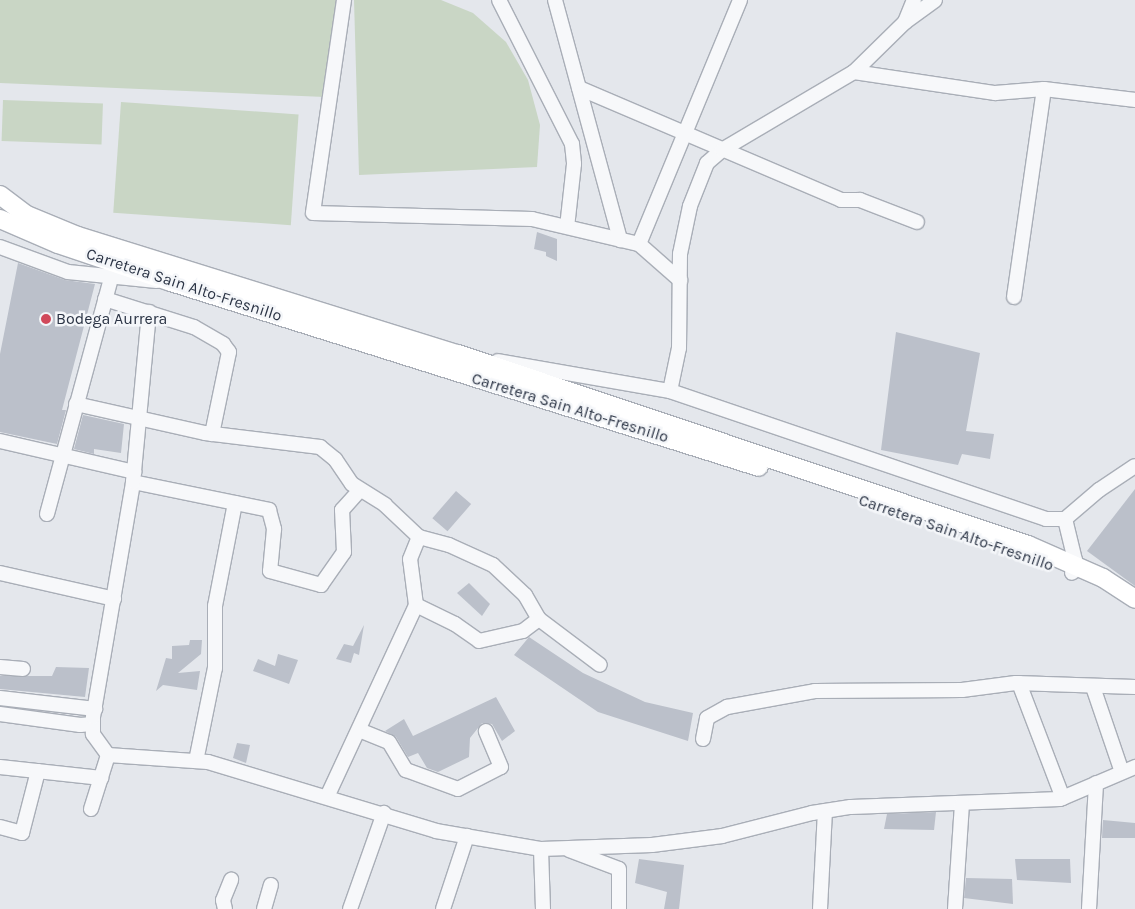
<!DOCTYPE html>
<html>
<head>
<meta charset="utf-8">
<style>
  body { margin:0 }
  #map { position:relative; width:1135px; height:909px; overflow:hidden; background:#e4e7ec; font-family:Karla,sans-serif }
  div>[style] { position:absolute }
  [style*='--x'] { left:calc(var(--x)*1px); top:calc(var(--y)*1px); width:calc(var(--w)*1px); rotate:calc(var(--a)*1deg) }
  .green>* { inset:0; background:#c9d6c5; transform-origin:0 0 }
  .building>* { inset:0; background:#bbc0ca; transform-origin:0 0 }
  .roads { filter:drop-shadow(1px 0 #a9aeb7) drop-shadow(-1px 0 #a9aeb7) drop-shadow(0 1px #a9aeb7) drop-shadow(0 -1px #a9aeb7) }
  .minor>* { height:14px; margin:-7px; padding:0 7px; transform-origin:7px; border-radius:7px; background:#f7f8fa }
  .major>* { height:18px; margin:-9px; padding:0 9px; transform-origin:9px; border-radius:9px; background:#fff }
  .dots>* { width:14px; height:14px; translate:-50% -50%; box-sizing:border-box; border:2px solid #f4f6f9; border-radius:50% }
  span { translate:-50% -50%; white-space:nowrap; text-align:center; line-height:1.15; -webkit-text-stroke:5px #f4f6f9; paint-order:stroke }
  .street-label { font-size:16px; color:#2b3445 }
  .poi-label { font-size:16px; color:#2b3445 }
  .left { translate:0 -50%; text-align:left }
</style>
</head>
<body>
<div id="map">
  <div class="green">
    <div style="clip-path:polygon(0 0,337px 0,325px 97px,0 83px)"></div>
    <div style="clip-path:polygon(354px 0,441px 0,473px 13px,506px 42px,528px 80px,540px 125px,537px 167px,359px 175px)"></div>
    <div style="left:3px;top:100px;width:100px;height:41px;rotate:2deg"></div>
    <div style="left:121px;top:102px;width:178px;height:111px;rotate:4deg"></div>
  </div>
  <div class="building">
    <div style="clip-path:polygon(537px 232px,557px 239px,557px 261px,546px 256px,546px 252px,534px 249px)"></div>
    <div style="clip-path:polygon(18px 263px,65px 280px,95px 284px,62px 410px,66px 410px,57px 444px,0 432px,0 354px)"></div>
    <div style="clip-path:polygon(896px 332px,980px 353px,966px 431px,994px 434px,990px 459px,962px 454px,958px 465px,881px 450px)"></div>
    <div style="clip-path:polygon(83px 415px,124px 424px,121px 453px,94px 449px,94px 454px,74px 449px)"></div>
    <div style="clip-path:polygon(1135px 489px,1135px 586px,1087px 551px)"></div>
    <div style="left:456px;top:491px;width:20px;height:36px;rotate:41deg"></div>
    <div style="clip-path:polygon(469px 583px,490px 604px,482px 616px,457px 593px)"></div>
    <div style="clip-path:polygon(364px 625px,359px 655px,354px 653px,351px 663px,336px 659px,344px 644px,353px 646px)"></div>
    <div style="clip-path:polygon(529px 637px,583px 673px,645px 702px,693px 713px,688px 741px,598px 712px,514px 655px)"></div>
    <div style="clip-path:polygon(190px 640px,202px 640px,201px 654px,178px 673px,200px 671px,197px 690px,163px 685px,156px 691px,166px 658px,172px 659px,172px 646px,189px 645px)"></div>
    <div style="clip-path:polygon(278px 654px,298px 660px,289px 684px,253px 671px,258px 659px,275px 666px)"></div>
    <div style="clip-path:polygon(56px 667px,89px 668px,85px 697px,0 689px,0 676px,52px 676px)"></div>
    <div style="clip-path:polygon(496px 697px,515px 731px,502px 741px,492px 724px,482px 723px,470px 738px,469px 757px,438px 772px,427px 768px,418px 753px,408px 757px,396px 737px,385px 731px,404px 719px,413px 736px)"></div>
    <div style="clip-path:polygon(237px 743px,250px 745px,246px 763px,233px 758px)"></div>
    <div style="clip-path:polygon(936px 812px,934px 830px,884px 829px,887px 814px)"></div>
    <div style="clip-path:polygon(1103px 820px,1135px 823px,1135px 838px,1102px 838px)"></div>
    <div style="clip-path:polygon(639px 859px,684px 865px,679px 909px,664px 909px,667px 892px,635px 883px)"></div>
    <div style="clip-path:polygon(1015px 859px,1070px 859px,1071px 883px,1017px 880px)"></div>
    <div style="clip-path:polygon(966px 878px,1012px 879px,1013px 904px,964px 898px)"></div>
  </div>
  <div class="roads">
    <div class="minor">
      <div style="--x:344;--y:0;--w:215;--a:98.3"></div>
      <div style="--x:313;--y:213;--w:219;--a:1.6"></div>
      <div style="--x:532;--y:219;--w:110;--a:13.2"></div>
      <div style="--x:639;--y:244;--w:55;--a:41.3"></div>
      <div style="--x:499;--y:0;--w:161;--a:63.1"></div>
      <div style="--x:572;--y:144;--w:20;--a:84"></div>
      <div style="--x:574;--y:164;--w:63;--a:96.3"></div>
      <div style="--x:555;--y:0;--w:249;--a:74.8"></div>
      <div style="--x:905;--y:22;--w:24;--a:-68"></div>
      <div style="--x:854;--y:72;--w:143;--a:8.5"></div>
      <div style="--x:995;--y:93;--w:49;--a:-4.7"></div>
      <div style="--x:1044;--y:89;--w:92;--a:6.9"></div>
      <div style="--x:579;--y:88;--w:285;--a:23.1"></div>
      <div style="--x:841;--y:200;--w:19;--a:0"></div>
      <div style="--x:860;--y:200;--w:61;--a:21.1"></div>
      <div style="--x:639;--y:244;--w:264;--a:-67.5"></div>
      <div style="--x:0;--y:247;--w:72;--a:20.2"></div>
      <div style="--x:68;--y:272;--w:89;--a:5.8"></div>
      <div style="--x:1014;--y:297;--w:210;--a:-81.8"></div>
      <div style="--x:105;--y:299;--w:93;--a:17.5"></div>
      <div style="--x:194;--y:327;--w:34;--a:30"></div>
      <div style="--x:223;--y:344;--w:10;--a:53"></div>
      <div style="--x:229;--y:352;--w:84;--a:101.7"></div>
      <div style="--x:498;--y:361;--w:175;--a:9.9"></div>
      <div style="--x:670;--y:391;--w:397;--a:18.8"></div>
      <div style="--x:1046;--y:519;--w:19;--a:0"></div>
      <div style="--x:1065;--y:519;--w:45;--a:-40.5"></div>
      <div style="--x:1099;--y:490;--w:43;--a:-33.7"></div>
      <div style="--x:670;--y:391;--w:44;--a:-78.2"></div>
      <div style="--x:679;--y:348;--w:94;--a:-89.4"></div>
      <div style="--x:680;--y:254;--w:49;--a:-78.2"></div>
      <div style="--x:690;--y:206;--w:46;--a:-68.4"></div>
      <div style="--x:707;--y:163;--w:20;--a:-41"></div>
      <div style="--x:722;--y:150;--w:153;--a:-30.6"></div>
      <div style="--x:854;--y:72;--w:71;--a:-44.4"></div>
      <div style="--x:905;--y:22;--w:37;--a:-36"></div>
      <div style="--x:76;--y:404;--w:132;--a:12.7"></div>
      <div style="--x:205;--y:433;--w:116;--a:6.9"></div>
      <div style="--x:320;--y:447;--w:19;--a:39"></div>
      <div style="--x:335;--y:459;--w:30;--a:56"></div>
      <div style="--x:352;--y:484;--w:39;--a:32"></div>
      <div style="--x:385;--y:505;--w:47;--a:43.3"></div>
      <div style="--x:419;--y:537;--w:31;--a:15"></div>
      <div style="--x:449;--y:545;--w:48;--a:24.4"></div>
      <div style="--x:493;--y:565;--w:44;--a:43.2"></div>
      <div style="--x:525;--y:595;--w:28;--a:60"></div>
      <div style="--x:539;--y:619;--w:76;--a:37"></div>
      <div style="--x:0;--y:441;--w:138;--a:13"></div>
      <div style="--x:133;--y:482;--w:139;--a:11.6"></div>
      <div style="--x:269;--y:510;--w:20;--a:75"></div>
      <div style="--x:274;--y:529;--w:42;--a:95.4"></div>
      <div style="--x:270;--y:571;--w:53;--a:15.4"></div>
      <div style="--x:321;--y:585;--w:40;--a:-55.1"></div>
      <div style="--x:344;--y:552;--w:42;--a:-92.7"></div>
      <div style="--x:342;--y:510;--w:25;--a:-48"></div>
      <div style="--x:47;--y:514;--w:244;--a:-74.8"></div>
      <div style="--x:1065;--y:519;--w:42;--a:76.3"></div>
      <div style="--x:1075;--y:560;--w:13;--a:103"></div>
      <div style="--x:0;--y:573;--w:117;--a:12.8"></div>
      <div style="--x:416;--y:605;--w:43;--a:26"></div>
      <div style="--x:455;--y:624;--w:29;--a:35"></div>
      <div style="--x:479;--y:641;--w:45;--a:-12.8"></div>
      <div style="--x:523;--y:631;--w:20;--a:-37"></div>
      <div style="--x:0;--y:667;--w:23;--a:5"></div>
      <div style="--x:1019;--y:683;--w:123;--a:69.1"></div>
      <div style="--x:1093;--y:687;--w:90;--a:71.2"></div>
      <div style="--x:0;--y:698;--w:96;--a:6.6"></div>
      <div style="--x:0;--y:714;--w:81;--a:7.8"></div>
      <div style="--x:80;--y:725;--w:13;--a:-4"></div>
      <div style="--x:359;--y:730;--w:32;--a:22"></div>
      <div style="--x:389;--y:742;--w:33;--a:59"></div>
      <div style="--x:406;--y:770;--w:55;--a:20.1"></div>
      <div style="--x:458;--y:789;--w:48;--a:-27.1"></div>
      <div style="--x:501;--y:767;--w:39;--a:-113"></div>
      <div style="--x:703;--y:739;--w:21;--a:-79"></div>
      <div style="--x:707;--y:718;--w:23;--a:-29"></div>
      <div style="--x:727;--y:707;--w:89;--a:-10.3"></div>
      <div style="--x:815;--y:691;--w:147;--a:-0.4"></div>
      <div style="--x:962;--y:690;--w:54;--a:-7.4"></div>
      <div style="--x:1016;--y:683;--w:119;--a:1.9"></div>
      <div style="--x:108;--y:755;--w:100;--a:4"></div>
      <div style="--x:208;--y:762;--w:238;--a:16.8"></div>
      <div style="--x:436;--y:831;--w:107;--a:9.7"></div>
      <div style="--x:541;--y:849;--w:111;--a:-2.1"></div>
      <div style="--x:652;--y:845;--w:71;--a:-7.3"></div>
      <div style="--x:722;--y:836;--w:93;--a:-14.3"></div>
      <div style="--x:812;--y:813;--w:39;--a:-9"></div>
      <div style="--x:851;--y:807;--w:209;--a:-2.2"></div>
      <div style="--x:1060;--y:799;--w:82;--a:-23.1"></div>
      <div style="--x:196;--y:761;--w:95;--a:-78.5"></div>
      <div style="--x:215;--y:668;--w:62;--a:-90"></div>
      <div style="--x:215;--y:606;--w:105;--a:-79"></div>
      <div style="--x:0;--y:767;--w:102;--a:6.2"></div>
      <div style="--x:327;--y:797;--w:212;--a:-65.1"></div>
      <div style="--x:416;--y:605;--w:46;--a:-97.4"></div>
      <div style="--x:410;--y:559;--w:24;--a:-68"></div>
      <div style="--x:91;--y:809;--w:57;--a:-72.5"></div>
      <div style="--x:108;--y:755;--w:26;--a:-126"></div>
      <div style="--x:93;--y:734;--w:17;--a:-90"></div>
      <div style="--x:93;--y:717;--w:238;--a:-80.3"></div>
      <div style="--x:133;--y:482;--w:171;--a:-84.6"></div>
      <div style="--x:0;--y:827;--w:23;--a:15"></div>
      <div style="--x:22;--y:833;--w:64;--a:-75.5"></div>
      <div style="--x:541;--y:849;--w:60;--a:88.1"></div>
      <div style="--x:569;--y:850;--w:53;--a:20.8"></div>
      <div style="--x:619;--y:869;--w:40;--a:90"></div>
      <div style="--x:225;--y:909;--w:9;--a:-103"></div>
      <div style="--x:223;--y:900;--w:22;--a:-68"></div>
      <div style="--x:264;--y:909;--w:25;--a:-74"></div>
      <div style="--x:350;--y:909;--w:102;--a:-70.5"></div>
      <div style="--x:443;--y:909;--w:77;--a:-71.8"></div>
      <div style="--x:820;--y:909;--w:98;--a:-87.1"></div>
      <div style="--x:955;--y:909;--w:106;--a:-86.2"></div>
      <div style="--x:1089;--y:909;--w:126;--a:-86.8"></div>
    </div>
    <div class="major">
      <div style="--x:0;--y:195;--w:34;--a:37"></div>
      <div style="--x:27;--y:215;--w:55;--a:22.4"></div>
      <div style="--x:78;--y:236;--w:398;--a:17.3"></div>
      <div style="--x:458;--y:354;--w:601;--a:18.53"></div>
      <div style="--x:1028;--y:545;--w:82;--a:23.7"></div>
      <div style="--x:1103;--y:578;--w:38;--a:33"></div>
      <div style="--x:0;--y:219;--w:63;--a:23.3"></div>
      <div style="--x:58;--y:244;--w:119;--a:18.6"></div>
      <div style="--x:171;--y:282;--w:616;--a:17.46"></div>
    </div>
  </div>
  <div class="dots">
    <div style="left:46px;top:319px;background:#d1495b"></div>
  </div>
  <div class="street-label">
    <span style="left:184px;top:285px;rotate:18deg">Carretera Sain Alto-Fresnillo</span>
    <span style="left:570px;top:408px;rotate:17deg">Carretera Sain Alto-Fresnillo</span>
    <span style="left:956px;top:533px;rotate:19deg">Carretera Sain Alto-Fresnillo</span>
  </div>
  <div class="poi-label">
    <span class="left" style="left:56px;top:319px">Bodega Aurrera</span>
  </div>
</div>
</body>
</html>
